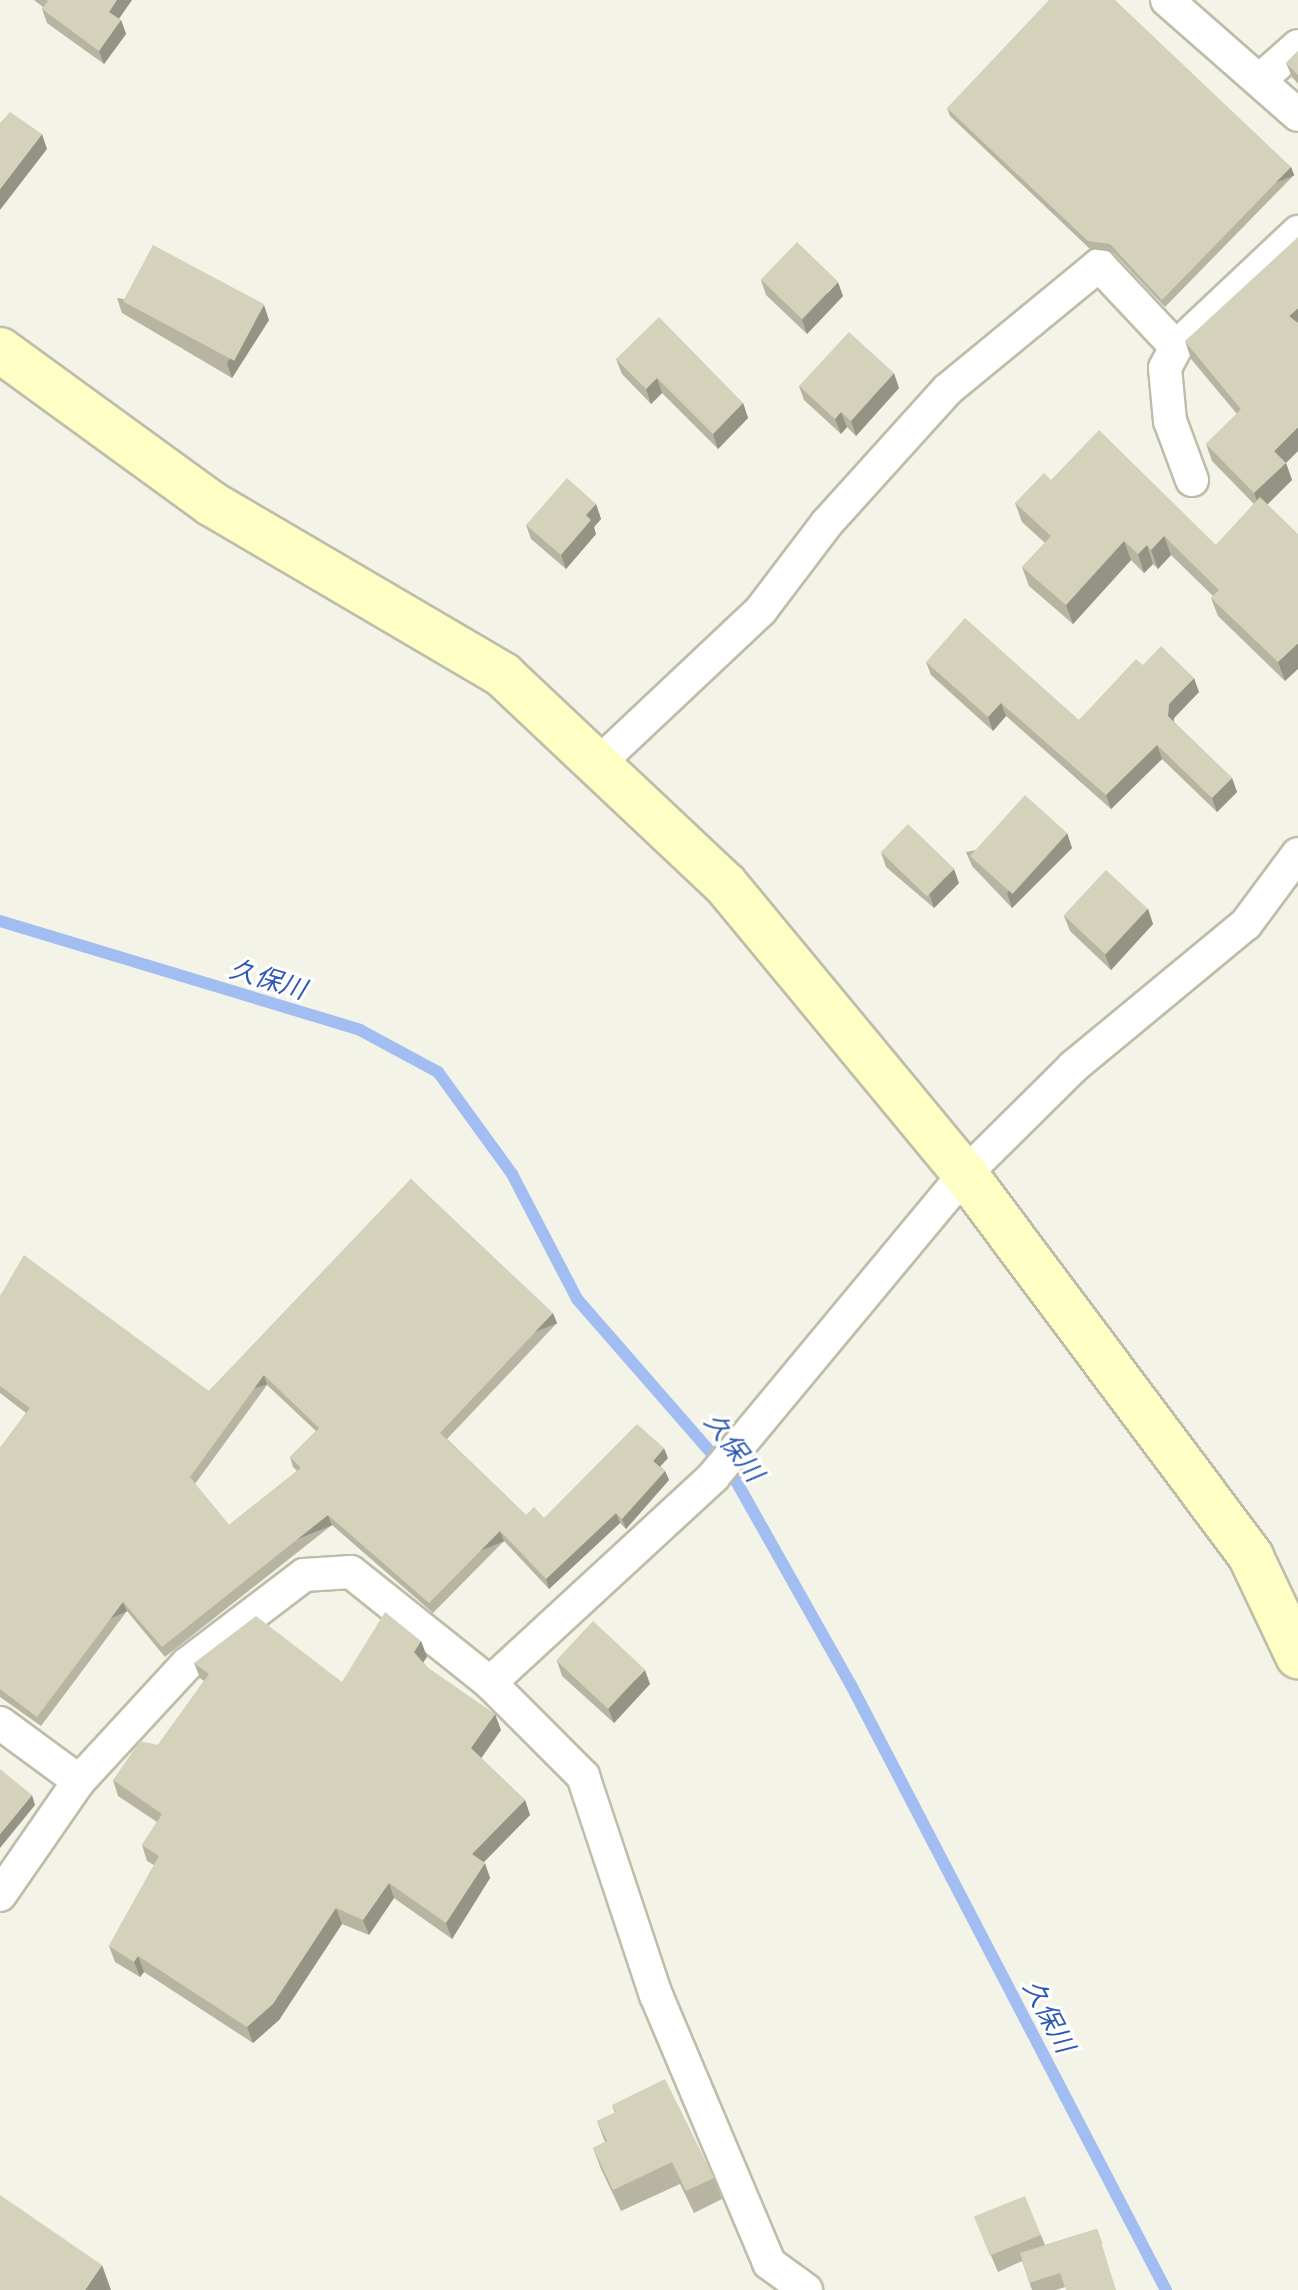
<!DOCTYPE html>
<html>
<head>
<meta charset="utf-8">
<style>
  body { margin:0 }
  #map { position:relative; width:1298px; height:2290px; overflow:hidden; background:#f3f3e7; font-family:"Noto Sans","Noto Sans JP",sans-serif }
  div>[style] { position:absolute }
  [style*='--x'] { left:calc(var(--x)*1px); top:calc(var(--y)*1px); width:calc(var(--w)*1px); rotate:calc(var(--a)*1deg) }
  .stream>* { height:12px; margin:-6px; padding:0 6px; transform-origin:6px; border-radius:6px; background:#a2bdf1 }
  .roads { filter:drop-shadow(2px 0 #bfbda9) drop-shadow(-2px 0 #bfbda9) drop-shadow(0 2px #bfbda9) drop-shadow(0 -2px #bfbda9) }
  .street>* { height:32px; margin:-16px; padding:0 16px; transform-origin:16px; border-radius:16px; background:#fff }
  .secondary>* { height:44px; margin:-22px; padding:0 22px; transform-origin:22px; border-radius:22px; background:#feffc5 }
  .wall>* { inset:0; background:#b7b5a2 }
  .shaded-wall>* { inset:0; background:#959384; transform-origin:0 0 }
  .building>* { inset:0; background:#d5d2bc; transform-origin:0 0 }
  span { translate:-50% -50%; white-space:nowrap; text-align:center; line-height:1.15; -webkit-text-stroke:6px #fff; paint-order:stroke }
  .water-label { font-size:26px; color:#2e59b4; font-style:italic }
</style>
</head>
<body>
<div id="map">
  <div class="stream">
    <div style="--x:0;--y:921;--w:376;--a:16.8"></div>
    <div style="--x:360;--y:1030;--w:89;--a:28.3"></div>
    <div style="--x:438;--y:1072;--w:126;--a:54"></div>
    <div style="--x:512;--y:1174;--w:141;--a:62.5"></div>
    <div style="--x:577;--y:1299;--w:242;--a:48.9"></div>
    <div style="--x:736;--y:1481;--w:234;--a:60.6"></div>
    <div style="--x:851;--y:1685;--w:682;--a:62.5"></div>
  </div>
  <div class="roads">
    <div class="street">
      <div style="--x:1167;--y:0;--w:174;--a:41.3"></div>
      <div style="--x:1262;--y:78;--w:48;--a:-41.6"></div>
      <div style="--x:1192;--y:480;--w:63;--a:-110.4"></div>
      <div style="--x:1170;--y:421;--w:53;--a:-95.4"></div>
      <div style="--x:1165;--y:368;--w:24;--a:-62"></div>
      <div style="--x:1176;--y:347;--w:168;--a:-43.3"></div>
      <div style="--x:601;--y:761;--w:220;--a:-43.3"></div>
      <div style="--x:761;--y:610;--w:109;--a:-52.8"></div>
      <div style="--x:827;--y:523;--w:179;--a:-47.9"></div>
      <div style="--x:947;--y:390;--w:197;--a:-39.4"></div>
      <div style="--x:1099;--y:265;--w:112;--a:46.8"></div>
      <div style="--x:490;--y:1683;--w:304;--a:-42.7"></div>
      <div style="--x:713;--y:1477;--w:394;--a:-50.3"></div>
      <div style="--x:965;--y:1174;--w:152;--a:-44.7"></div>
      <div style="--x:1073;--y:1067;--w:224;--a:-39.6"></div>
      <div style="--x:1246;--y:924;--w:87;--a:-53.4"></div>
      <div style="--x:0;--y:1723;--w:98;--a:36.3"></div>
      <div style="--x:0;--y:1895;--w:139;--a:-55.3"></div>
      <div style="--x:79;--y:1781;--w:159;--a:-47.3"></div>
      <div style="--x:187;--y:1664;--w:147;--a:-37.3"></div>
      <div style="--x:304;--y:1575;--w:47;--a:-3.7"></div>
      <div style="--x:351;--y:1572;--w:178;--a:38.6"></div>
      <div style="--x:490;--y:1683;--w:132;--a:45"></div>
      <div style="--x:583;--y:1776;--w:231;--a:71.6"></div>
      <div style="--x:656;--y:1995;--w:291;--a:67.1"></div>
      <div style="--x:769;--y:2263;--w:46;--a:36.1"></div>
    </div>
    <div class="secondary">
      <div style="--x:0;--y:350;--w:262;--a:36"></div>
      <div style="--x:212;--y:504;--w:338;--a:30.4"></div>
      <div style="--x:503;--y:675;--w:305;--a:43.3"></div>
      <div style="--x:725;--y:884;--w:376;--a:50.4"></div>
      <div style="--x:965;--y:1174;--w:478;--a:53.2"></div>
      <div style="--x:1251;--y:1557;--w:110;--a:64.6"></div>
    </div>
  </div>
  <div class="wall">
    <div style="clip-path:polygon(34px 0,132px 0,118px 19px,121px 20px,126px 34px,104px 64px,47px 23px,42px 9px,43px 7px)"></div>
    <div style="clip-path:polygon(1298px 51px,1298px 84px,1292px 77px,1286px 63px)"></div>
    <div style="clip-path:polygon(947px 108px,1291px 167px,1294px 175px,1165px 307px,1113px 252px,1090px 249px,950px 116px)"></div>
    <div style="clip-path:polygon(761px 280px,843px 296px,807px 334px,766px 295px)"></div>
    <div style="clip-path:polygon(117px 298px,269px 320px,232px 378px,122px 313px)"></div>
    <div style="clip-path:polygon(1185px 341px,1286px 463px,1292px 480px,1267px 504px,1285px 681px,1218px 616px,1211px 598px,1213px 596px,1171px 555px,1158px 569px,1153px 564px,1144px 573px,1131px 560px,1073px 624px,1029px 586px,1022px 567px,1045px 543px,1022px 522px,1015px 503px,1051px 480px,1216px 545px,1254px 504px,1212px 461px,1206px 444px,1237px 414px,1191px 359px)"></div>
    <div style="clip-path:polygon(616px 359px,743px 403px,748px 418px,718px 449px,662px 393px,651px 404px,622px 374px)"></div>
    <div style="clip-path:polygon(799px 386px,899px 388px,856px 436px,847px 427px,841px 434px,804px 400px)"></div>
    <div style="clip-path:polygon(596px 504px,601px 519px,594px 527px,596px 534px,566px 569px,531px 539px,526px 525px)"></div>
    <div style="clip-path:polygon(926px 662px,1079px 720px,1143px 665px,1199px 692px,1174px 718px,1174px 722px,1232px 778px,1237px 792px,1217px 812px,1162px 759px,1111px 809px,1006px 716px,993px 731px,931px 675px)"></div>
    <div style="clip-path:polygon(1067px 833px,1072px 848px,1012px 908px,972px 866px,966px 852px)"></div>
    <div style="clip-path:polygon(881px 852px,959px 883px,934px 908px,886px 867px)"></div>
    <div style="clip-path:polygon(1148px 909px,1153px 924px,1111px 970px,1070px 931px,1064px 916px)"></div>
    <div style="clip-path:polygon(evenodd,411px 1179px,557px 1323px,447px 1439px,526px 1515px,544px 1518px,668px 1458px,660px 1466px,665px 1471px,669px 1480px,626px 1529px,620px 1523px,549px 1589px,504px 1541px,433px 1613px,332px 1525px,165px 1657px,127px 1611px,41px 1726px,0 1697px,0 1448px,26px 1413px,0 1393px,0 1296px,209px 1391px,411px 1179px,267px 1385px,316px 1431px,290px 1457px,293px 1467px,297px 1471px,229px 1525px,195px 1484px,267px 1385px)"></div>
    <div style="clip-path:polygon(421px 1641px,427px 1657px,423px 1662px,427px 1667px,501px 1730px,481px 1758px,525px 1800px,530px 1815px,484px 1862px,490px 1878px,452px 1939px,394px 1898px,369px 1935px,342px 1924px,279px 2020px,253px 2043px,144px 1972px,140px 1977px,115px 1962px,109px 1946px,154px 1865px,147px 1861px,142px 1845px,157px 1822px,118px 1796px,113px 1780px,158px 1745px,204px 1681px,200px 1678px,194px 1663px,342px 1682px)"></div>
    <div style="clip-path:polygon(557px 1661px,650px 1684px,614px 1723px,562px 1676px)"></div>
    <div style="clip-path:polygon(612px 2105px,714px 2178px,722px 2199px,694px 2213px,680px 2184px,621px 2211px,601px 2169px,593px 2148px,605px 2142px,597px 2121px,615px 2113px)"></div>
    <div style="clip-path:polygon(975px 2218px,1041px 2235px,1045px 2245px,1097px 2229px,1102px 2243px,1065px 2287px,1056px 2290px,1032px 2290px,1022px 2261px,998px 2272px)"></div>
  </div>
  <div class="shaded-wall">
    <div style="clip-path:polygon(117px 0,132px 0,114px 26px,109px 12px)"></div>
    <div style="clip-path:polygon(121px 20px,126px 34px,104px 64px,99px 51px)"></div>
    <div style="clip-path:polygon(42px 134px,47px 149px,0 210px,0 189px)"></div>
    <div style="left:1291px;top:167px;width:9px;height:185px;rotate:69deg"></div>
    <div style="clip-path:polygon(838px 282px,843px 296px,807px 334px,802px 320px)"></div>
    <div style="clip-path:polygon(264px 305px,269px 320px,232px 378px,227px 363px)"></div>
    <div style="clip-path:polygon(1298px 308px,1298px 331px,1289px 316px)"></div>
    <div style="clip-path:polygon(894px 373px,899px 388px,856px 436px,851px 421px)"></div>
    <div style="clip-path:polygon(657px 378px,662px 393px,651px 404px,646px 389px)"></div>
    <div style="clip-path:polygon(743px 403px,748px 418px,718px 449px,713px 434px)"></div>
    <div style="clip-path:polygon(841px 412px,847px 427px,841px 434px,835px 419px)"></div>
    <div style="clip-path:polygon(1298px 427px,1298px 451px,1286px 463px,1292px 480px,1261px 511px,1254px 493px,1274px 451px)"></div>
    <div style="clip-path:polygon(596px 504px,601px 519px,594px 527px,596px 534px,566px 569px,561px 555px,586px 515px)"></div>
    <div style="clip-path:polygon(1164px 536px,1171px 555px,1158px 569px,1151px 550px)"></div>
    <div style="clip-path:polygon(1124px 541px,1131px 560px,1073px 624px,1066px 605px)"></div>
    <div style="clip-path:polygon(1147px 545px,1153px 564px,1144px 573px,1138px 554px)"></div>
    <div style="clip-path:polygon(1298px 643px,1298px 669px,1285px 681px,1278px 662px)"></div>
    <div style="clip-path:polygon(1194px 678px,1199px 692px,1174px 718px,1173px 730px,1168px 716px,1169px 704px)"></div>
    <div style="clip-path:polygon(1001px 703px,1006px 716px,993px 731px,988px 717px)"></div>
    <div style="clip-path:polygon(1157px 745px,1162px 759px,1111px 809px,1106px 795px)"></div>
    <div style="clip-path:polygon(1232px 778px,1237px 792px,1217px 812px,1212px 798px)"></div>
    <div style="clip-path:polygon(1067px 833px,1072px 848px,1012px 908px,1007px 893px)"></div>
    <div style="clip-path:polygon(954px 869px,959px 883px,934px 908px,929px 893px)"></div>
    <div style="clip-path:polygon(1148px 909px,1153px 924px,1111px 970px,1105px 955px)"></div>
    <div style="left:553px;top:1313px;width:11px;height:165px;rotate:68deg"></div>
    <div style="left:264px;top:1375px;width:10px;height:126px;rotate:73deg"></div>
    <div style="clip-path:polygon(664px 1448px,668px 1458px,657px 1470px,653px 1461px)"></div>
    <div style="clip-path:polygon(665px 1471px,669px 1480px,626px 1529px,622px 1519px)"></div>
    <div style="clip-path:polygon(616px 1513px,620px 1523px,549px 1589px,546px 1579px)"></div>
    <div style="left:328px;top:1515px;width:11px;height:212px;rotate:68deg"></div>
    <div style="left:500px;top:1531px;width:11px;height:101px;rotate:68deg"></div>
    <div style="left:123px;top:1602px;width:10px;height:144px;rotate:66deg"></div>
    <div style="clip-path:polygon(421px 1641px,427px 1657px,420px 1667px,414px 1652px)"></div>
    <div style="clip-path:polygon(645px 1670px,650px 1684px,614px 1723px,608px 1708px)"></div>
    <div style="clip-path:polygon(495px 1714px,501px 1730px,477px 1764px,471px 1748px)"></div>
    <div style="clip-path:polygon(32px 1795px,35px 1805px,0 1848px,0 1834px)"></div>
    <div style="clip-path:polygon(525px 1800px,530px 1815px,477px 1869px,472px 1854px)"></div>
    <div style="clip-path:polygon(485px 1863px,490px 1878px,452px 1939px,446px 1923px)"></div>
    <div style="clip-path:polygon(389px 1883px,394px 1898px,369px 1935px,363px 1920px)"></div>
    <div style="clip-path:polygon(336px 1908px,342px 1924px,279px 2020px,253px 2043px,247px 2027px)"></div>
    <div style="clip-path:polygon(138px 1956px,144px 1972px,140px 1977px,134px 1962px)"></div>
    <div style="clip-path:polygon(102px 2265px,111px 2290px,85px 2290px)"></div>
  </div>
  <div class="building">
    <div style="clip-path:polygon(46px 0,117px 0,109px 12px,121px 20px,99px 51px,42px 9px,48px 1px)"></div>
    <div style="clip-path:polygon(1049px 0,1115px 0,1291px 167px,1162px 300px,1110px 244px,1088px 241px,947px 108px)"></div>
    <div style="clip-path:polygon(1298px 51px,1298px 75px,1286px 63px)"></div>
    <div style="clip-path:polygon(10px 112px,42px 134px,0 189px,0 123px)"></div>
    <div style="clip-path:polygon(1298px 237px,1298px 308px,1289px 316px,1298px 323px,1298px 427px,1274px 451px,1286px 463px,1254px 493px,1206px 444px,1241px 409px,1185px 341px)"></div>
    <div style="left:797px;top:242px;width:57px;height:52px;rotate:44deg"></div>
    <div style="left:153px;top:245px;width:126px;height:64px;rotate:28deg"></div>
    <div style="clip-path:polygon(659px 317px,743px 403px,713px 434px,657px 378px,646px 389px,616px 359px)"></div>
    <div style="clip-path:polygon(849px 332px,894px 373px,851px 421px,841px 412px,835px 419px,799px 386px)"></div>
    <div style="clip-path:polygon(1099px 430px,1216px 545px,1260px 497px,1298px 534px,1298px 643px,1278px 662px,1211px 598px,1219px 590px,1164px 536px,1151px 550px,1147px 545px,1138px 554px,1124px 541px,1066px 605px,1022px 567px,1051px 536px,1015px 503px,1044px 473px,1051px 480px)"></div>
    <div style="clip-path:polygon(567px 478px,596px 504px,586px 515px,591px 520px,561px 555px,526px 525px)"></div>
    <div style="clip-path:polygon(965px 618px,1079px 720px,1136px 659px,1143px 665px,1161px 646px,1194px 678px,1169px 704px,1168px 716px,1232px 778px,1212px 798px,1157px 745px,1106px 795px,1001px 703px,988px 717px,926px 662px)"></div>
    <div style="left:1025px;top:795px;width:57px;height:82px;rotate:42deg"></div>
    <div style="left:908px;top:824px;width:64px;height:39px;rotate:44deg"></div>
    <div style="left:1106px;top:870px;width:57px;height:62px;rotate:43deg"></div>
    <div style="clip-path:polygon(evenodd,411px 1179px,553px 1313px,440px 1433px,526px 1515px,534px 1507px,544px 1518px,637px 1424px,664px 1448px,653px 1461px,665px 1471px,622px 1519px,616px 1513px,546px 1579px,500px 1531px,429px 1603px,328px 1515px,162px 1647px,123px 1602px,37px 1717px,0 1689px,0 1448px,30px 1408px,0 1386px,0 1296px,24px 1255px,209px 1391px,411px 1179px,264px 1375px,319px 1428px,290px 1457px,301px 1468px,229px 1525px,190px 1477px,264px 1375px)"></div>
    <div style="clip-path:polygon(385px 1612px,421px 1641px,414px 1652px,427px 1667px,495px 1714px,471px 1748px,525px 1800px,472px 1854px,485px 1863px,446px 1923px,389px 1883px,363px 1920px,336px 1908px,273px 2004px,247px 2027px,138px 1956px,134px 1962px,109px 1946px,159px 1856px,142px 1845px,162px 1814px,113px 1780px,140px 1741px,158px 1745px,209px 1674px,194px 1663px,256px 1616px,342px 1682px)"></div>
    <div style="left:593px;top:1621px;width:71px;height:54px;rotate:43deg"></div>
    <div style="clip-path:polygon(0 1769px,32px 1795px,0 1834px)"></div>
    <div style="clip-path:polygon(665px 2079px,714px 2178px,686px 2191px,672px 2162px,613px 2190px,593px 2148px,607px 2141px,597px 2121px,616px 2112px,612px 2105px)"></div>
    <div style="clip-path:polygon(0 2195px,102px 2265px,85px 2290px,0 2290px)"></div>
    <div style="left:1025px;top:2196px;width:42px;height:55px;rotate:68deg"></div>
    <div style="clip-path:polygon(1097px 2229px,1116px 2290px,1066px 2290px,1060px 2273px,1029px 2283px,1020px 2253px)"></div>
  </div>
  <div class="water-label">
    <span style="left:268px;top:979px;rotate:17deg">久保川</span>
    <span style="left:734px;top:1447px;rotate:53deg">久保川</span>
    <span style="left:1049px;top:2016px;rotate:62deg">久保川</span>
  </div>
</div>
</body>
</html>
